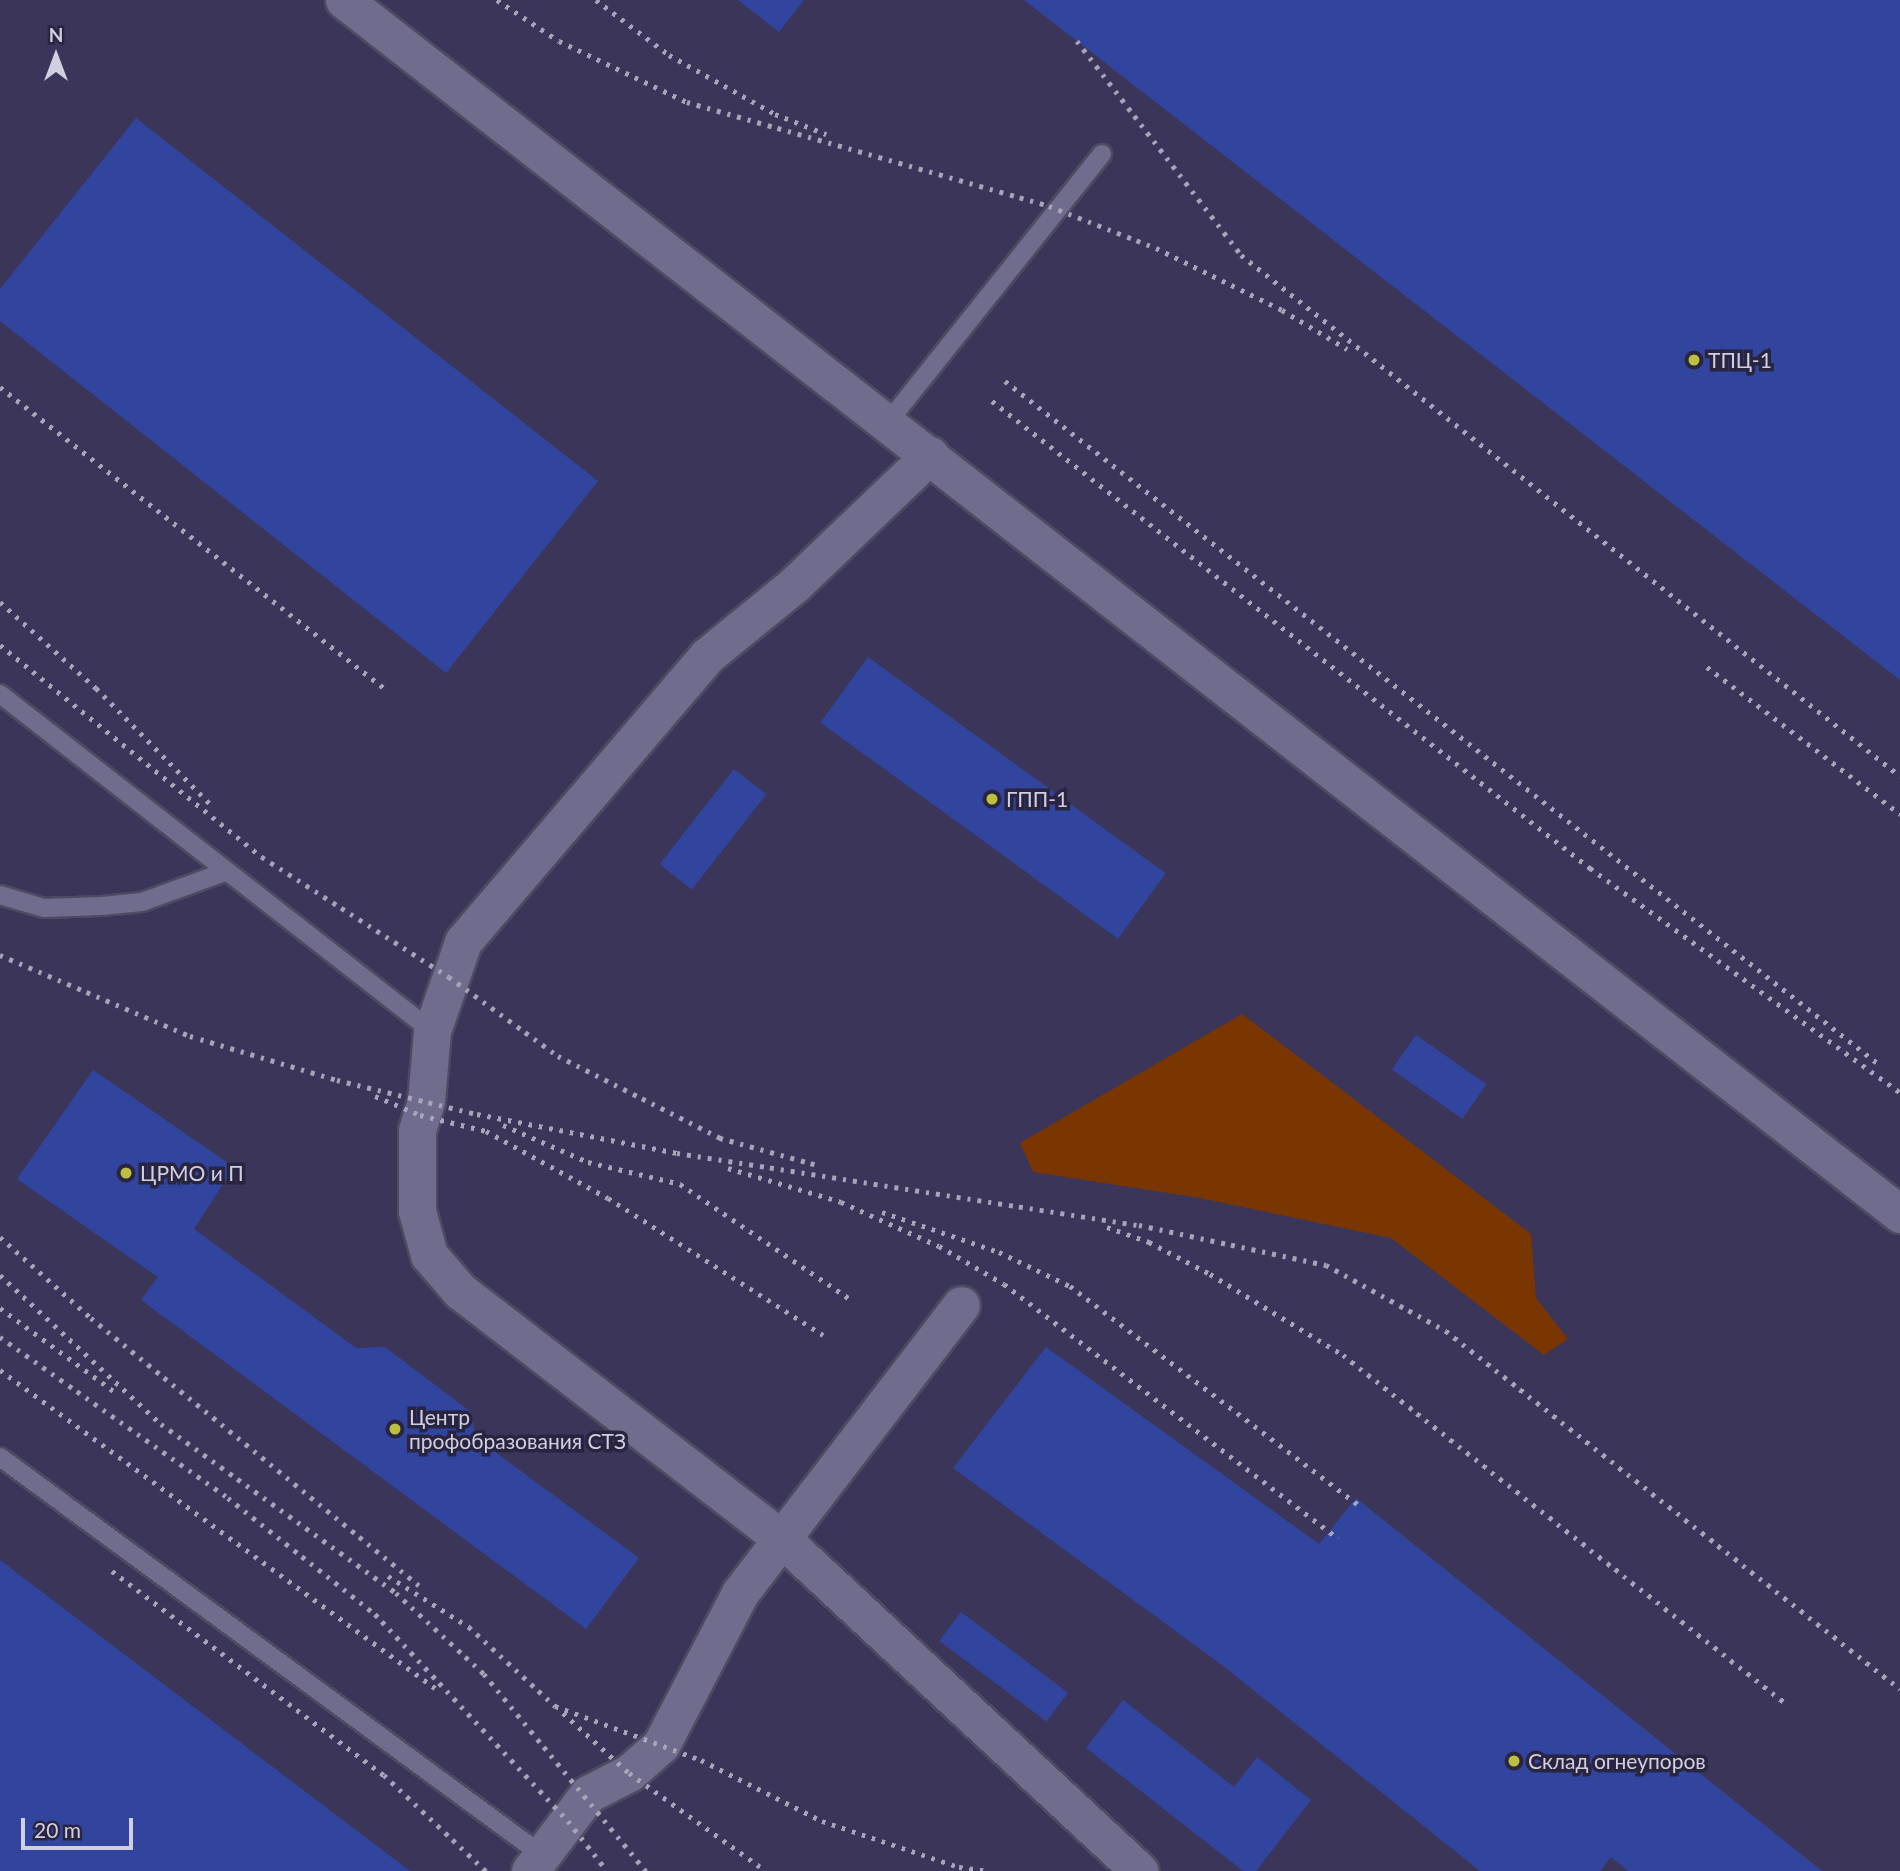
<!DOCTYPE html>
<html>
<head>
<meta charset="utf-8">
<style>
  body { margin:0 }
  #map { position:relative; width:1900px; height:1871px; overflow:hidden; background:#332f4c; font-family:Lato,sans-serif }
  div>[style] { position:absolute }
  [style*='--x'] { left:calc(var(--x)*1px); top:calc(var(--y)*1px); width:calc(var(--w)*1px); rotate:calc(var(--a)*1deg) }
  .built>* { inset:0; background:#3b3559; transform-origin:0 0 }
  .green>* { inset:0; background:#7a3600 }
  .building>* { inset:0; background:#32459e; transform-origin:0 0 }
  .roads { filter:drop-shadow(2px 0 #4e4a63) drop-shadow(-2px 0 #4e4a63) drop-shadow(0 2px #4e4a63) drop-shadow(0 -2px #4e4a63) }
  .service>* { height:18px; margin:-9px; padding:0 9px; transform-origin:9px; border-radius:9px; background:#706c8d }
  .minor>* { height:37px; margin:-18.5px; padding:0 18.5px; transform-origin:18.5px; border-radius:18.5px; background:#706c8d }
  .rail>* { height:5px; margin-top:-2.5px; transform-origin:0; background:repeating-linear-gradient(90deg,#a8a5bb 0 3.5px,transparent 0 10.5px) }
  .dots>* { width:19px; height:19px; translate:-50% -50%; box-sizing:border-box; border:4px solid #292541; border-radius:50% }
  span { translate:-50% -50%; white-space:nowrap; text-align:center; line-height:1.15; -webkit-text-stroke:7px #292541; paint-order:stroke }
  .poi-label { font-size:21px; color:#d1cfe2 }
  .left { translate:0 -50%; text-align:left }
  .north { position:absolute; left:21px; top:21px; width:70px; height:70px; -webkit-text-stroke:5px #292541; paint-order:stroke; rotate:0deg; font-size:19px; font-weight:700; line-height:28px; text-align:center; color:#d1cfe2 }
  .north::after { content:''; display:block; margin:auto; width:24px; height:32px; background:#d1cfe2; clip-path:polygon(50% 0,100% 100%,50% 72%,0 100%) }
  .scale { position:absolute; left:21px; top:1818px; width:112px; height:32px; box-sizing:border-box; border:4px solid #d1cfe2; border-top:0; padding-left:9px; font-size:21px; line-height:24px; white-space:nowrap; color:#d1cfe2; -webkit-text-stroke:5px #292541; paint-order:stroke }
</style>
</head>
<body>
<div id="map">
  <div class="built">
    <div style="left:0;top:0;width:1900px;height:1871px"></div>
  </div>
  <div class="green">
    <div style="clip-path:polygon(1242px 1014px,1531px 1234px,1536px 1298px,1568px 1339px,1544px 1355px,1391px 1238px,1200px 1198px,1033px 1172px,1020px 1143px)"></div>
  </div>
  <div class="building">
    <div style="clip-path:polygon(738px 0,804px 0,779px 32px)"></div>
    <div style="clip-path:polygon(1024px 0,1900px 0,1900px 680px,1077px 41px)"></div>
    <div style="clip-path:polygon(136px 118px,598px 481px,446px 673px,0 321px,0 289px)"></div>
    <div style="left:868px;top:657px;width:368px;height:81px;rotate:36deg"></div>
    <div style="left:734px;top:769px;width:41px;height:121px;rotate:38deg"></div>
    <div style="left:1416px;top:1035px;width:86px;height:42px;rotate:35deg"></div>
    <div style="clip-path:polygon(93px 1070px,234px 1167px,194px 1229px,356px 1348px,385px 1347px,471px 1412px,476px 1438px,639px 1558px,586px 1629px,141px 1300px,158px 1277px,17px 1179px)"></div>
    <div style="clip-path:polygon(1046px 1347px,1319px 1544px,1356px 1498px,1822px 1871px,1628px 1871px,1611px 1857px,1600px 1871px,1480px 1871px,1222px 1665px,953px 1468px)"></div>
    <div style="clip-path:polygon(0 1560px,410px 1871px,0 1871px)"></div>
    <div style="left:961px;top:1612px;width:134px;height:36px;rotate:37deg"></div>
    <div style="clip-path:polygon(1123px 1700px,1234px 1787px,1257px 1757px,1311px 1800px,1256px 1871px,1243px 1871px,1086px 1748px)"></div>
  </div>
  <div class="roads">
    <div class="service">
      <div style="--x:888;--y:422;--w:343;--a:-51.4"></div>
      <div style="--x:0;--y:694;--w:548;--a:37.96"></div>
      <div style="--x:0;--y:895;--w:46;--a:16.5"></div>
      <div style="--x:44;--y:908;--w:58;--a:-2"></div>
      <div style="--x:102;--y:906;--w:40;--a:-5.7"></div>
      <div style="--x:142;--y:902;--w:90;--a:-20"></div>
      <div style="--x:0;--y:1457;--w:672;--a:36.29"></div>
    </div>
    <div class="minor">
      <div style="--x:344;--y:0;--w:1974;--a:37.96"></div>
      <div style="--x:930;--y:455;--w:188;--a:136.3"></div>
      <div style="--x:794;--y:585;--w:112;--a:140.8"></div>
      <div style="--x:707;--y:656;--w:376;--a:130.5"></div>
      <div style="--x:463;--y:942;--w:94;--a:109.2"></div>
      <div style="--x:432;--y:1031;--w:70;--a:94.9"></div>
      <div style="--x:426;--y:1101;--w:31;--a:107"></div>
      <div style="--x:417;--y:1131;--w:80;--a:90"></div>
      <div style="--x:417;--y:1211;--w:46;--a:74.7"></div>
      <div style="--x:429;--y:1255;--w:48;--a:49.3"></div>
      <div style="--x:460;--y:1291;--w:404;--a:37.6"></div>
      <div style="--x:780;--y:1537;--w:491;--a:42.9"></div>
      <div style="--x:530;--y:1871;--w:96;--a:-53"></div>
      <div style="--x:588;--y:1794;--w:46;--a:-27.1"></div>
      <div style="--x:629;--y:1773;--w:43;--a:-41.2"></div>
      <div style="--x:661;--y:1745;--w:171;--a:-62.5"></div>
      <div style="--x:740;--y:1593;--w:363;--a:-52.5"></div>
    </div>
  </div>
  <div class="rail">
    <div style="--x:497;--y:0;--w:74;--a:33.5"></div>
    <div style="--x:559;--y:41;--w:142;--a:25.5"></div>
    <div style="--x:687;--y:102;--w:377;--a:16"></div>
    <div style="--x:1049;--y:206;--w:115;--a:21.4"></div>
    <div style="--x:1156;--y:248;--w:140;--a:26.2"></div>
    <div style="--x:1282;--y:310;--w:76;--a:31"></div>
    <div style="--x:596;--y:0;--w:91;--a:37"></div>
    <div style="--x:669;--y:55;--w:121;--a:29.1"></div>
    <div style="--x:775;--y:114;--w:55;--a:21.4"></div>
    <div style="--x:1077;--y:41;--w:270;--a:52.5"></div>
    <div style="--x:1241;--y:255;--w:840;--a:38.33"></div>
    <div style="--x:1005;--y:381;--w:1112;--a:38.02"></div>
    <div style="--x:0;--y:387;--w:491;--a:38.1"></div>
    <div style="--x:992;--y:401;--w:759;--a:37.99"></div>
    <div style="--x:1590;--y:868;--w:382;--a:35.9"></div>
    <div style="--x:0;--y:602;--w:129;--a:41.9"></div>
    <div style="--x:96;--y:688;--w:167;--a:45.5"></div>
    <div style="--x:0;--y:645;--w:337;--a:39"></div>
    <div style="--x:262;--y:857;--w:222;--a:32.7"></div>
    <div style="--x:449;--y:977;--w:135;--a:35.9"></div>
    <div style="--x:558;--y:1056;--w:182;--a:26.8"></div>
    <div style="--x:720;--y:1138;--w:105;--a:15.5"></div>
    <div style="--x:1707;--y:667;--w:243;--a:37.3"></div>
    <div style="--x:0;--y:955;--w:207;--a:23.1"></div>
    <div style="--x:190;--y:1036;--w:153;--a:16.7"></div>
    <div style="--x:337;--y:1080;--w:144;--a:13.7"></div>
    <div style="--x:477;--y:1114;--w:204;--a:11"></div>
    <div style="--x:677;--y:1153;--w:468;--a:8.9"></div>
    <div style="--x:1139;--y:1225;--w:191;--a:12.1"></div>
    <div style="--x:1326;--y:1265;--w:137;--a:28.8"></div>
    <div style="--x:1446;--y:1331;--w:578;--a:38.26"></div>
    <div style="--x:375;--y:1096;--w:49;--a:22.9"></div>
    <div style="--x:420;--y:1115;--w:68;--a:13.6"></div>
    <div style="--x:486;--y:1131;--w:139;--a:28.8"></div>
    <div style="--x:608;--y:1198;--w:255;--a:32.5"></div>
    <div style="--x:503;--y:1125;--w:93;--a:23.5"></div>
    <div style="--x:588;--y:1162;--w:95;--a:13.4"></div>
    <div style="--x:680;--y:1184;--w:209;--a:34.1"></div>
    <div style="--x:728;--y:1168;--w:118;--a:16.7"></div>
    <div style="--x:841;--y:1202;--w:107;--a:24.2"></div>
    <div style="--x:939;--y:1246;--w:75;--a:30.3"></div>
    <div style="--x:1004;--y:1284;--w:420;--a:37.3"></div>
    <div style="--x:882;--y:1212;--w:124;--a:18.9"></div>
    <div style="--x:999;--y:1252;--w:79;--a:25.6"></div>
    <div style="--x:1070;--y:1286;--w:363;--a:37.2"></div>
    <div style="--x:1107;--y:1227;--w:45;--a:19.7"></div>
    <div style="--x:1149;--y:1242;--w:69;--a:27.7"></div>
    <div style="--x:1210;--y:1274;--w:156;--a:31.3"></div>
    <div style="--x:1343;--y:1355;--w:563;--a:38.21"></div>
    <div style="--x:0;--y:1237;--w:122;--a:41.7"></div>
    <div style="--x:91;--y:1318;--w:429;--a:39.2"></div>
    <div style="--x:0;--y:1275;--w:219;--a:42.8"></div>
    <div style="--x:161;--y:1424;--w:289;--a:35.7"></div>
    <div style="--x:396;--y:1593;--w:120;--a:42.6"></div>
    <div style="--x:484;--y:1674;--w:255;--a:50.6"></div>
    <div style="--x:0;--y:1308;--w:144;--a:36.2"></div>
    <div style="--x:0;--y:1337;--w:279;--a:35.2"></div>
    <div style="--x:228;--y:1498;--w:187;--a:38.3"></div>
    <div style="--x:375;--y:1614;--w:283;--a:47"></div>
    <div style="--x:568;--y:1821;--w:63;--a:52"></div>
    <div style="--x:0;--y:1370;--w:539;--a:36.17"></div>
    <div style="--x:112;--y:1571;--w:340;--a:36.9"></div>
    <div style="--x:384;--y:1775;--w:140;--a:43.3"></div>
    <div style="--x:388;--y:1576;--w:96;--a:32.2"></div>
    <div style="--x:469;--y:1627;--w:117;--a:42.6"></div>
    <div style="--x:555;--y:1706;--w:156;--a:20.3"></div>
    <div style="--x:701;--y:1760;--w:136;--a:26.8"></div>
    <div style="--x:822;--y:1821;--w:145;--a:18.6"></div>
    <div style="--x:959;--y:1867;--w:27;--a:8"></div>
    <div style="--x:563;--y:1713;--w:89;--a:42.3"></div>
    <div style="--x:629;--y:1773;--w:168;--a:35.6"></div>
  </div>
  <div class="dots">
    <div style="left:1694px;top:360px;background:#bdbf43"></div>
    <div style="left:992px;top:799px;background:#bdbf43"></div>
    <div style="left:126px;top:1173px;background:#bdbf43"></div>
    <div style="left:395px;top:1429px;background:#bdbf43"></div>
    <div style="left:1514px;top:1761px;background:#bdbf43"></div>
  </div>
  <div class="poi-label">
    <span class="left" style="left:1708px;top:360px">ТПЦ-1</span>
    <span class="left" style="left:1006px;top:799px">ГПП-1</span>
    <span class="left" style="left:140px;top:1173px">ЦРМО и П</span>
    <span class="left" style="left:409px;top:1429px">Центр<br>профобразования СТЗ</span>
    <span class="left" style="left:1528px;top:1761px">Склад огнеупоров</span>
  </div>
  <div class="north">N</div>
  <div class="scale">20 m</div>
</div>
</body>
</html>
